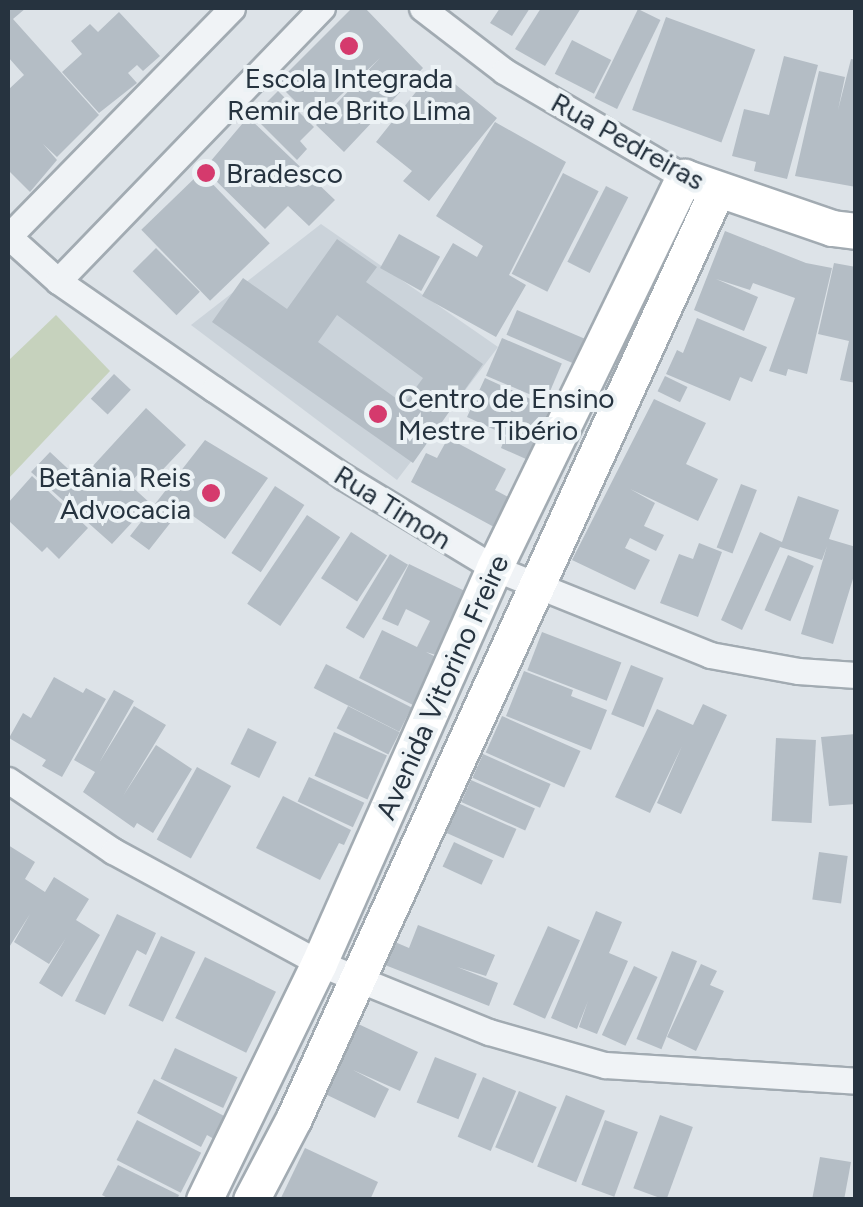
<!DOCTYPE html>
<html>
<head>
<meta charset="utf-8">
<style>
  body { margin:0 }
  #map { position:relative; width:863px; height:1207px; overflow:hidden; background:#dde3e8; font-family:Figtree,sans-serif }
  div>[style] { position:absolute }
  [style*='--x'] { left:calc(var(--x)*1px); top:calc(var(--y)*1px); width:calc(var(--w)*1px); rotate:calc(var(--a)*1deg) }
  .built>* { inset:0; background:#cbd3da }
  .green>* { inset:0; background:#c6d2bd }
  .building>* { inset:0; background:#b4bdc5; transform-origin:0 0 }
  .roads { filter:drop-shadow(2px 0 #a2abb2) drop-shadow(-2px 0 #a2abb2) drop-shadow(0 2px #a2abb2) drop-shadow(0 -2px #a2abb2) }
  .street>* { height:25px; margin:-12.5px; padding:0 12.5px; transform-origin:12.5px; border-radius:12.5px; background:#f0f3f6 }
  .secondary>* { height:35px; margin:-17.5px; padding:0 17.5px; transform-origin:17.5px; border-radius:17.5px; background:#fff }
  .dots>* { width:28px; height:28px; translate:-50% -50%; box-sizing:border-box; border:5px solid #ecf2f5; border-radius:50% }
  span { translate:-50% -50%; white-space:nowrap; text-align:center; line-height:1.15; -webkit-text-stroke:8px #ecf2f5; paint-order:stroke }
  .poi-label { font-size:28px; color:#26333f }
  .left { translate:0 -50%; text-align:left }
  .right { translate:-100% -50%; text-align:right }
  .street-label { font-size:28px; color:#26333f }
  .frame { position:absolute; inset:0; border:10px solid #26333f; pointer-events:none }
</style>
</head>
<body>
<div id="map">
  <div class="built">
    <div style="clip-path:polygon(321px 224px,498px 347px,397px 480px,191px 325px)"></div>
  </div>
  <div class="green">
    <div style="clip-path:polygon(56px 315px,110px 371px,8px 479px,8px 361px)"></div>
  </div>
  <div class="building">
    <div style="clip-path:polygon(8px 8px,26px 8px,13px 19px,99px 115px,57px 157px,43px 144px,57px 160px,30px 192px,8px 170px,8px 90px,24px 75px,8px 57px)"></div>
    <div style="clip-path:polygon(352px 8px,365px 8px,423px 68px,344px 152px,316px 125px,380px 58px,323px 112px,313px 102px,305px 111px,277px 83px)"></div>
    <div style="clip-path:polygon(500px 8px,530px 8px,512px 36px,490px 23px)"></div>
    <div style="clip-path:polygon(541px 8px,581px 8px,545px 66px,515px 49px)"></div>
    <div style="left:638px;top:9px;width:25px;height:99px;rotate:26deg"></div>
    <div style="clip-path:polygon(119px 12px,160px 56px,143px 71px,137px 65px,128px 73px,137px 83px,99px 113px,62px 72px,82px 54px,71px 41px,90px 24px,98px 32px)"></div>
    <div style="left:666px;top:17px;width:95px;height:99px;rotate:20deg"></div>
    <div style="left:572px;top:40px;width:44px;height:38px;rotate:27deg"></div>
    <div style="clip-path:polygon(784px 56px,818px 65px,787px 179px,754px 171px,756px 162px,732px 156px,744px 109px,769px 115px)"></div>
    <div style="clip-path:polygon(851px 59px,856px 60px,856px 187px,795px 176px,819px 71px,845px 77px,838px 110px)"></div>
    <div style="clip-path:polygon(435px 68px,497px 118px,429px 201px,403px 181px,412px 171px,376px 142px)"></div>
    <div style="clip-path:polygon(278px 91px,314px 127px,300px 141px,307px 149px,297px 160px,253px 116px)"></div>
    <div style="clip-path:polygon(248px 117px,335px 200px,309px 226px,288px 206px,265px 229px,204px 169px)"></div>
    <div style="clip-path:polygon(495px 122px,566px 162px,509px 275px,526px 285px,496px 337px,422px 296px,453px 243px,477px 257px,483px 246px,436px 216px)"></div>
    <div style="left:201px;top:172px;width:99px;height:83px;rotate:46deg"></div>
    <div style="left:563px;top:173px;width:40px;height:113px;rotate:27deg"></div>
    <div style="left:606px;top:186px;width:25px;height:85px;rotate:27deg"></div>
    <div style="clip-path:polygon(725px 231px,806px 263px,832px 268px,807px 374px,788px 369px,786px 376px,769px 371px,795px 298px,753px 283px,750px 290px,716px 279px,758px 297px,744px 331px,694px 310px)"></div>
    <div style="left:399px;top:234px;width:47px;height:39px;rotate:29deg"></div>
    <div style="clip-path:polygon(evenodd,337px 239px,377px 267px,366px 282px,483px 364px,413px 463px,212px 322px,243px 278px,287px 309px,337px 239px,337px 315px,423px 378px,404px 404px,318px 342px,337px 315px)"></div>
    <div style="left:156px;top:248px;width:62px;height:33px;rotate:45deg"></div>
    <div style="clip-path:polygon(834px 263px,856px 267px,856px 383px,840px 380px,849px 341px,818px 334px)"></div>
    <div style="left:517px;top:310px;width:73px;height:27px;rotate:23deg"></div>
    <div style="clip-path:polygon(697px 318px,767px 347px,752px 382px,740px 377px,730px 401px,666px 374px,677px 350px,683px 353px)"></div>
    <div style="left:502px;top:338px;width:65px;height:41px;rotate:23deg"></div>
    <div style="left:114px;top:374px;width:23px;height:34px;rotate:43deg"></div>
    <div style="left:665px;top:376px;width:25px;height:17px;rotate:26deg"></div>
    <div style="clip-path:polygon(485px 378px,550px 408px,526px 459px,501px 448px,506px 435px,467px 417px)"></div>
    <div style="clip-path:polygon(654px 399px,706px 423px,686px 464px,718px 479px,698px 521px,630px 489px,655px 503px,644px 526px,664px 535px,656px 551px,630px 538px,625px 548px,650px 560px,635px 590px,572px 560px)"></div>
    <div style="clip-path:polygon(146px 408px,186px 445px,152px 481px,141px 471px,129px 484px,150px 503px,112px 544px,31px 472px,50px 452px,80px 480px)"></div>
    <div style="clip-path:polygon(448px 438px,506px 469px,495px 490px,510px 498px,494px 527px,411px 482px,426px 453px,437px 458px)"></div>
    <div style="clip-path:polygon(205px 440px,268px 478px,225px 539px,182px 508px,149px 550px,130px 536px)"></div>
    <div style="clip-path:polygon(32px 476px,88px 528px,59px 559px,47px 547px,42px 552px,8px 520px,8px 503px)"></div>
    <div style="left:741px;top:484px;width:17px;height:68px;rotate:21deg"></div>
    <div style="left:275px;top:486px;width:35px;height:80px;rotate:33deg"></div>
    <div style="clip-path:polygon(798px 496px,839px 510px,829px 539px,856px 547px,856px 569px,833px 644px,801px 634px,827px 546px,822px 560px,780px 547px,742px 630px,721px 620px,760px 532px,782px 542px)"></div>
    <div style="left:307px;top:515px;width:40px;height:107px;rotate:34deg"></div>
    <div style="left:351px;top:532px;width:43px;height:55px;rotate:33deg"></div>
    <div style="clip-path:polygon(699px 543px,722px 552px,698px 617px,660px 603px,679px 554px,693px 559px)"></div>
    <div style="left:390px;top:554px;width:21px;height:86px;rotate:31deg"></div>
    <div style="left:788px;top:555px;width:28px;height:60px;rotate:23deg"></div>
    <div style="clip-path:polygon(409px 564px,467px 592px,436px 655px,426px 652px,436px 657px,413px 705px,359px 678px,382px 630px,417px 647px,430px 621px,406px 609px,398px 626px,382px 619px)"></div>
    <div style="left:542px;top:632px;width:85px;height:41px;rotate:21deg"></div>
    <div style="left:326px;top:664px;width:96px;height:27px;rotate:27deg"></div>
    <div style="left:631px;top:665px;width:35px;height:53px;rotate:22deg"></div>
    <div style="clip-path:polygon(524px 671px,573px 690px,571px 696px,607px 710px,591px 750px,506px 716px)"></div>
    <div style="clip-path:polygon(54px 677px,83px 693px,86px 688px,106px 699px,62px 777px,42px 766px,46px 760px,9px 738px,23px 713px,31px 718px)"></div>
    <div style="clip-path:polygon(114px 690px,134px 701px,99px 763px,134px 706px,166px 725px,123px 796px,156px 745px,192px 769px,153px 833px,137px 823px,134px 828px,83px 792px,95px 772px,74px 760px)"></div>
    <div style="clip-path:polygon(703px 704px,727px 715px,681px 814px,657px 803px,682px 746px,650px 813px,615px 797px,657px 709px,693px 725px)"></div>
    <div style="left:348px;top:706px;width:58px;height:25px;rotate:27deg"></div>
    <div style="left:502px;top:716px;width:86px;height:40px;rotate:24deg"></div>
    <div style="left:248px;top:728px;width:32px;height:40px;rotate:26deg"></div>
    <div style="left:334px;top:732px;width:58px;height:48px;rotate:24deg"></div>
    <div style="clip-path:polygon(856px 734px,856px 804px,829px 806px,821px 737px)"></div>
    <div style="left:776px;top:738px;width:40px;height:83px;rotate:3deg"></div>
    <div style="left:483px;top:754px;width:74px;height:26px;rotate:24deg"></div>
    <div style="left:197px;top:767px;width:39px;height:83px;rotate:29deg"></div>
    <div style="left:309px;top:777px;width:61px;height:27px;rotate:25deg"></div>
    <div style="left:471px;top:780px;width:70px;height:24px;rotate:24deg"></div>
    <div style="clip-path:polygon(283px 796px,351px 830px,344px 845px,339px 843px,320px 880px,256px 848px)"></div>
    <div style="left:458px;top:803px;width:64px;height:32px;rotate:24deg"></div>
    <div style="left:454px;top:842px;width:43px;height:27px;rotate:25deg"></div>
    <div style="clip-path:polygon(8px 845px,35px 862px,25px 879px,45px 892px,54px 877px,89px 899px,76px 920px,100px 935px,62px 997px,39px 983px,66px 938px,49px 964px,14px 942px,30px 914px,8px 949px)"></div>
    <div style="left:819px;top:852px;width:29px;height:48px;rotate:8deg"></div>
    <div style="clip-path:polygon(596px 911px,622px 922px,609px 953px,628px 961px,597px 1034px,579px 1027px,588px 1001px,577px 1029px,551px 1018px)"></div>
    <div style="clip-path:polygon(117px 914px,156px 933px,146px 955px,137px 950px,105px 1015px,75px 1001px)"></div>
    <div style="clip-path:polygon(418px 925px,495px 955px,486px 976px,457px 967px,498px 983px,489px 1006px,385px 965px,395px 942px,409px 948px)"></div>
    <div style="left:548px;top:926px;width:35px;height:86px;rotate:24deg"></div>
    <div style="left:161px;top:936px;width:38px;height:77px;rotate:25deg"></div>
    <div style="left:672px;top:951px;width:27px;height:95px;rotate:22deg"></div>
    <div style="left:205px;top:957px;width:79px;height:68px;rotate:26deg"></div>
    <div style="clip-path:polygon(701px 964px,717px 971px,710px 985px,724px 991px,696px 1051px,667px 1037px)"></div>
    <div style="left:634px;top:966px;width:26px;height:76px;rotate:25deg"></div>
    <div style="clip-path:polygon(354px 1022px,418px 1052px,400px 1091px,353px 1070px,389px 1089px,375px 1118px,323px 1093px)"></div>
    <div style="left:175px;top:1048px;width:69px;height:34px;rotate:25deg"></div>
    <div style="left:435px;top:1057px;width:45px;height:49px;rotate:22deg"></div>
    <div style="left:483px;top:1077px;width:36px;height:65px;rotate:23deg"></div>
    <div style="clip-path:polygon(154px 1079px,226px 1117px,214px 1139px,207px 1135px,201px 1147px,137px 1113px)"></div>
    <div style="left:519px;top:1091px;width:41px;height:61px;rotate:23deg"></div>
    <div style="left:566px;top:1095px;width:42px;height:77px;rotate:22deg"></div>
    <div style="left:660px;top:1115px;width:35px;height:78px;rotate:20deg"></div>
    <div style="left:137px;top:1120px;width:72px;height:45px;rotate:27deg"></div>
    <div style="left:605px;top:1120px;width:35px;height:69px;rotate:20deg"></div>
    <div style="clip-path:polygon(305px 1148px,378px 1182px,370px 1200px,280px 1200px)"></div>
    <div style="clip-path:polygon(820px 1157px,851px 1162px,844px 1200px,812px 1200px)"></div>
    <div style="clip-path:polygon(118px 1165px,179px 1195px,177px 1200px,111px 1200px,102px 1195px)"></div>
  </div>
  <div class="roads">
    <div class="street">
      <div style="--x:422;--y:8;--w:103;--a:37.5"></div>
      <div style="--x:504;--y:71;--w:209;--a:30.5"></div>
      <div style="--x:8;--y:236;--w:67;--a:42"></div>
      <div style="--x:58;--y:281;--w:190;--a:34.7"></div>
      <div style="--x:214;--y:389;--w:157;--a:34.1"></div>
      <div style="--x:344;--y:477;--w:175;--a:31.2"></div>
      <div style="--x:494;--y:568;--w:233;--a:21.9"></div>
      <div style="--x:710;--y:655;--w:89;--a:10.3"></div>
      <div style="--x:798;--y:671;--w:58;--a:3.9"></div>
      <div style="--x:8;--y:237;--w:320;--a:-45.6"></div>
      <div style="--x:58;--y:281;--w:380;--a:-46"></div>
      <div style="--x:8;--y:780;--w:127;--a:34.1"></div>
      <div style="--x:113;--y:851;--w:234;--a:28.5"></div>
      <div style="--x:319;--y:963;--w:183;--a:22.1"></div>
      <div style="--x:489;--y:1032;--w:121;--a:15.9"></div>
      <div style="--x:605;--y:1065;--w:252;--a:3.6"></div>
    </div>
    <div class="secondary">
      <div style="--x:204;--y:1200;--w:263;--a:-64.1"></div>
      <div style="--x:319;--y:963;--w:432;--a:-66.1"></div>
      <div style="--x:494;--y:568;--w:435;--a:-64.1"></div>
      <div style="--x:684;--y:177;--w:157;--a:19"></div>
      <div style="--x:832;--y:228;--w:24;--a:7"></div>
      <div style="--x:251;--y:1200;--w:93;--a:-62.3"></div>
      <div style="--x:294;--y:1118;--w:1020;--a:-65.5"></div>
    </div>
  </div>
  <div class="dots">
    <div style="left:349px;top:46px;background:#d53a6d"></div>
    <div style="left:206px;top:173px;background:#d53a6d"></div>
    <div style="left:378px;top:414px;background:#d53a6d"></div>
    <div style="left:211px;top:493px;background:#d53a6d"></div>
  </div>
  <div class="poi-label">
    <span style="left:349px;top:94px">Escola Integrada<br>Remir de Brito Lima</span>
    <span class="left" style="left:226px;top:173px">Bradesco</span>
    <span class="left" style="left:398px;top:414px">Centro de Ensino<br>Mestre Tibério</span>
    <span class="right" style="left:191px;top:493px">Betânia Reis<br>Advocacia</span>
  </div>
  <div class="street-label">
    <span style="left:628px;top:141px;rotate:29deg">Rua Pedreiras</span>
    <span style="left:393px;top:507px;rotate:32deg">Rua Timon</span>
    <span style="left:442px;top:687px;rotate:-66deg">Avenida Vitorino Freire</span>
  </div>
  <div class="frame"></div>
</div>
</body>
</html>
